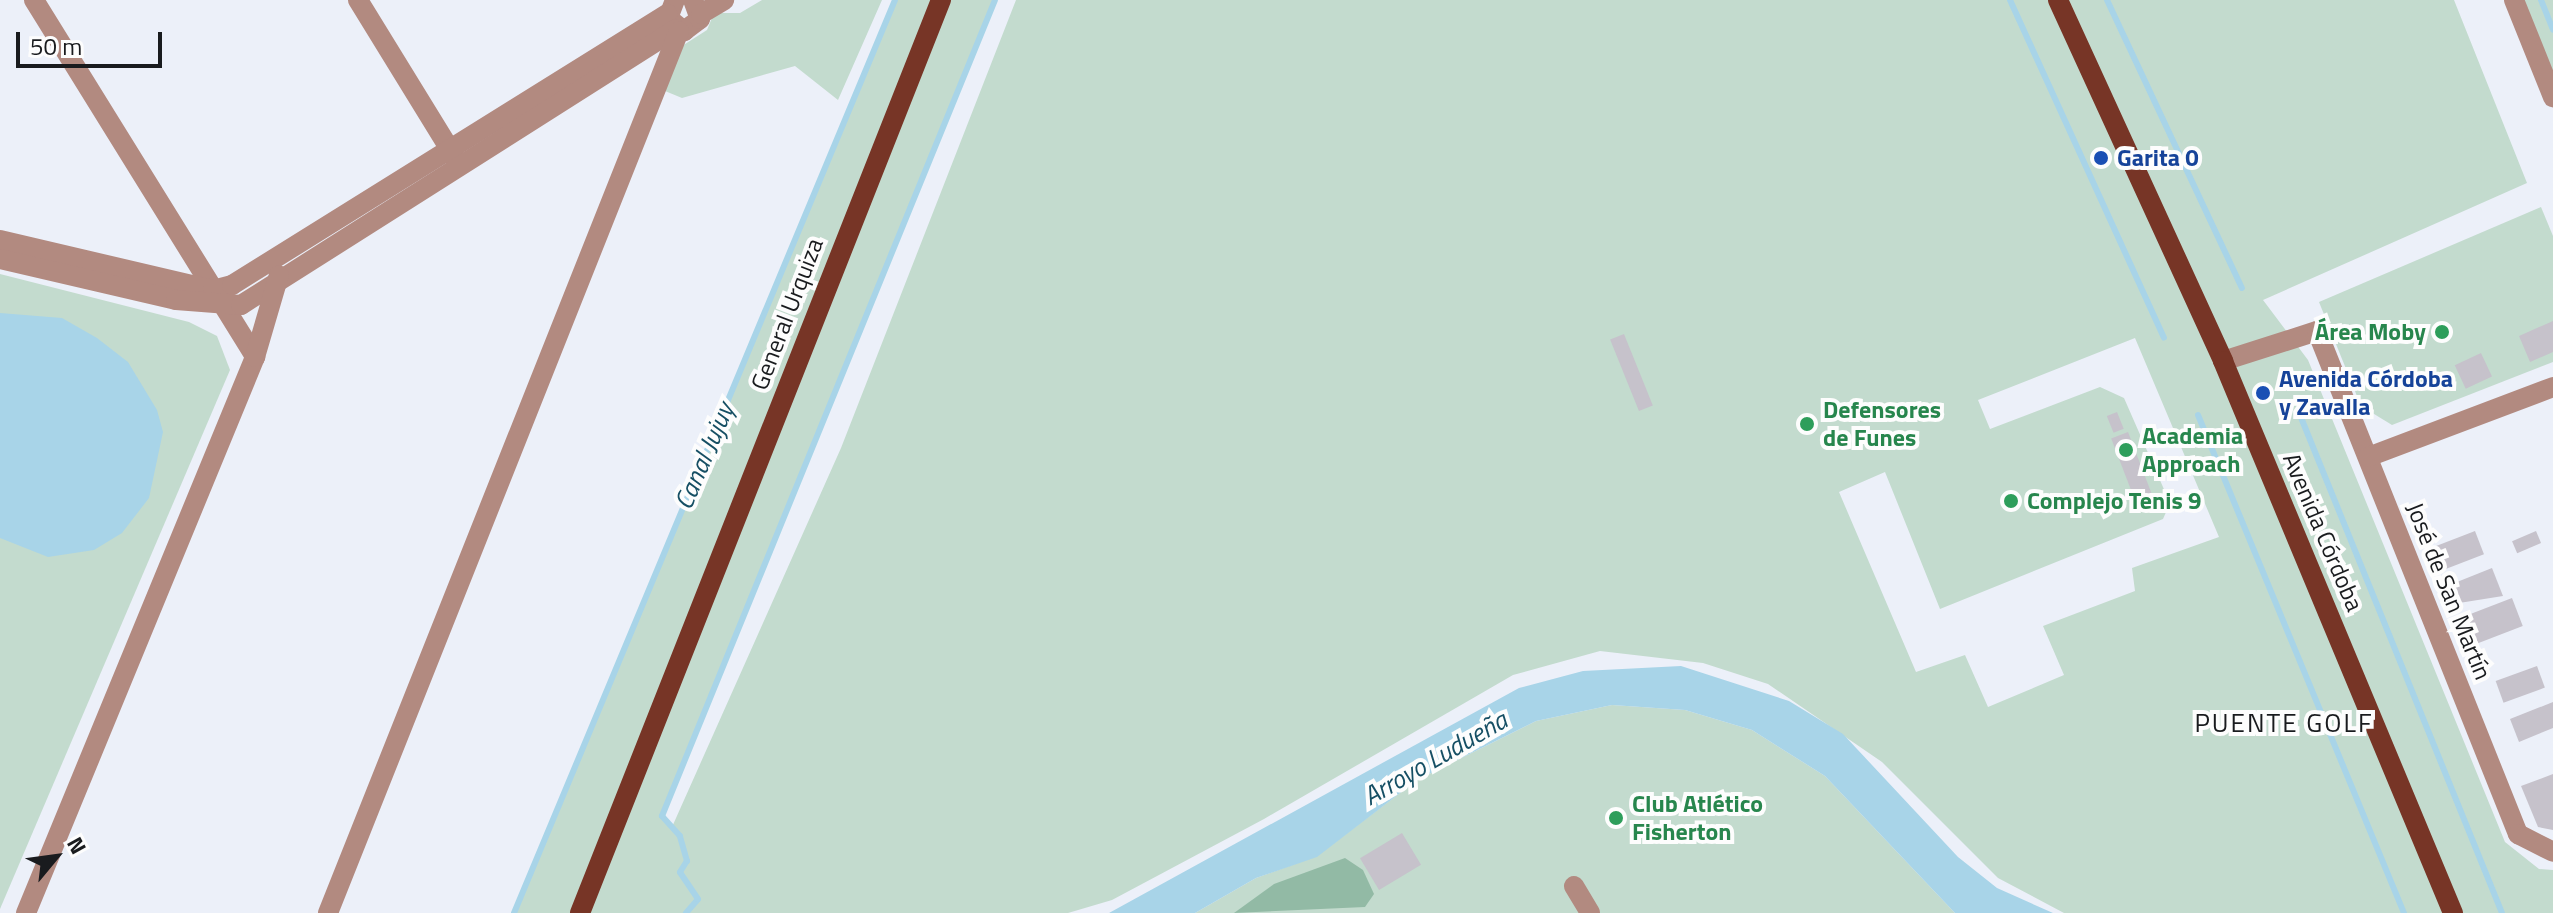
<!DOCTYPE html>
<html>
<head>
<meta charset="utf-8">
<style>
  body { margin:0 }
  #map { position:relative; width:2553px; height:913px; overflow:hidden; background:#ecf0f9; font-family:"Titillium Web",sans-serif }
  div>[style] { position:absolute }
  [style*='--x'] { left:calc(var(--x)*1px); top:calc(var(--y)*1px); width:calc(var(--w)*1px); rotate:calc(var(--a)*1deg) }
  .green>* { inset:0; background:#c3dbce }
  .forest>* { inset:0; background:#92baa5 }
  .water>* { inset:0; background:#a8d4e8 }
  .stream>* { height:6px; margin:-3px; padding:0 3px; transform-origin:3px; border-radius:3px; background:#a8d4e8 }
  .building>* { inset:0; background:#c6c2cb; transform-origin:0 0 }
  .minor>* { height:20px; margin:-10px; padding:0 10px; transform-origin:10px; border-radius:10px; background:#b28a80 }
  .major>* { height:20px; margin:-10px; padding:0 10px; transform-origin:10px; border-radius:10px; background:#773526 }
  .dots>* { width:22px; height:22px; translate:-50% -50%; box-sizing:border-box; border:4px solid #fdfdfd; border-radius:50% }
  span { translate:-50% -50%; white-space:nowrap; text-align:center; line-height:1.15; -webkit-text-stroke:8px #fdfdfd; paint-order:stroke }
  .transit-label { font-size:24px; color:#164399; font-weight:700 }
  .left { translate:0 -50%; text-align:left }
  .street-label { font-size:24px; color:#191b1e }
  .leisure-label { font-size:24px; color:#27864d; font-weight:700 }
  .right { translate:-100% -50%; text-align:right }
  .water-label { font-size:26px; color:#164f64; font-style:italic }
  .neighbourhood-label { font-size:26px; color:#191b1e; letter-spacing:2px }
  .north { position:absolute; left:16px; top:817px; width:80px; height:80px; -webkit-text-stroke:6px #fdfdfd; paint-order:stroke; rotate:61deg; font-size:22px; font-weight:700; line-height:32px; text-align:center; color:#191b1e }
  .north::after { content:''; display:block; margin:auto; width:28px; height:36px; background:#191b1e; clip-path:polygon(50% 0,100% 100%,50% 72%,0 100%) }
  .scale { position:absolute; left:16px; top:32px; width:146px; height:36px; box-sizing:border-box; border:4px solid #191b1e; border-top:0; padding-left:10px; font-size:24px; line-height:28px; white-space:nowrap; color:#191b1e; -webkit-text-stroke:6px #fdfdfd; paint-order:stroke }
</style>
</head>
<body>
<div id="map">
  <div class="green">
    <div style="clip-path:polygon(762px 0,882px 0,838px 100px,795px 66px,682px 98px,665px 91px,682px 46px,707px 30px,714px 13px,740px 13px)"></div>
    <div style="clip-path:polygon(evenodd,895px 0,995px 0,662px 816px,672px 827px,841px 448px,1016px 0,2454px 0,2527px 183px,2263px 300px,2308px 360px,2505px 842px,2539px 869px,2553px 870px,2553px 913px,2064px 913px,1998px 878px,1882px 762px,1768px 684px,1703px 663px,1600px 651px,1513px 675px,1264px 819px,1112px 900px,1068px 913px,514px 913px,895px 0,2135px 338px,2219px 537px,2132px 568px,2135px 591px,2043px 626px,2064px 675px,1988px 707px,1965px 655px,1916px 672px,1839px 492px,1885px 472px,1940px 609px,2163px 519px,2170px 503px,2124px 398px,2100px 387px,1990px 429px,1978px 400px,2135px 338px)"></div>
    <div style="clip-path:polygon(2514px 0,2553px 0,2553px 97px)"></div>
    <div style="clip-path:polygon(2541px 207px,2553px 236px,2553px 362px,2392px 425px,2361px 406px,2319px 302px)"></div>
    <div style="clip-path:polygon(0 274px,189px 322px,217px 336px,230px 370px,0 909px)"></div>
    <div style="clip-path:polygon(1612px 705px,1685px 710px,1752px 730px,1825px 776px,1955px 913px,1195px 913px,1256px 878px,1317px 856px,1417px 780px,1536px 721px)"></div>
  </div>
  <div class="forest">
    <div style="clip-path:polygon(1345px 858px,1363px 870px,1374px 894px,1365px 907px,1234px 913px,1274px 884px)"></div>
  </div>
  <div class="water">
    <div style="clip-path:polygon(0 313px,62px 318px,97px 338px,128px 362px,157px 410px,163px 432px,149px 498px,122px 533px,94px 550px,48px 557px,0 538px)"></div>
    <div style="clip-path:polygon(1681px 666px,1789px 701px,1843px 734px,1958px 857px,1997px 888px,2053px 913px,1955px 913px,1825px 776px,1752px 730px,1685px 710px,1612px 705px,1536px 721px,1417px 780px,1317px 857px,1256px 878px,1195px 913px,1109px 913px,1519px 688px,1583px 671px)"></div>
  </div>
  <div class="stream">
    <div style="--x:2010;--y:0;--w:371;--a:65.5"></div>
    <div style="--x:2107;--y:0;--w:318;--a:64.9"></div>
    <div style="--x:2541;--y:0;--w:32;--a:68"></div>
    <div style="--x:2198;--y:415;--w:539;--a:67.53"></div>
    <div style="--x:2300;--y:415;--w:537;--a:67.92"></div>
    <div style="--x:514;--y:913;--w:989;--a:-67.35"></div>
    <div style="--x:686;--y:913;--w:18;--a:-49"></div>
    <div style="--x:698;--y:899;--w:32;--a:-124"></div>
    <div style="--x:680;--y:872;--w:13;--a:-58"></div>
    <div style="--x:687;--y:861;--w:26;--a:-106"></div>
    <div style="--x:680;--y:836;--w:27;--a:-132"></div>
    <div style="--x:662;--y:816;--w:881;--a:-67.8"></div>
  </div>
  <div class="building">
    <div style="clip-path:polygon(2553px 321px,2553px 352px,2530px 362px,2519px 336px)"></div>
    <div style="left:1624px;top:334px;width:77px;height:15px;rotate:68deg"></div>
    <div style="left:2481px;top:353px;width:26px;height:29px;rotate:65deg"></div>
    <div style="left:2117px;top:412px;width:18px;height:11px;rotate:68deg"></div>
    <div style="left:2128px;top:432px;width:69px;height:18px;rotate:69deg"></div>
    <div style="left:2475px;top:531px;width:25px;height:43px;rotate:69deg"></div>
    <div style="left:2536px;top:531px;width:13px;height:26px;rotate:67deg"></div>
    <div style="clip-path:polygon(2492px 568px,2503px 596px,2459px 603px,2452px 584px)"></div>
    <div style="left:2512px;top:598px;width:30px;height:48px;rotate:69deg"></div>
    <div style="left:2537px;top:666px;width:23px;height:44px;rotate:70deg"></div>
    <div style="clip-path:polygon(2553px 702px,2553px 728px,2519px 742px,2510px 719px)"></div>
    <div style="clip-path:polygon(2553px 774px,2553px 830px,2538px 827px,2521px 786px)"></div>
    <div style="left:1402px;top:833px;width:37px;height:49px;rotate:59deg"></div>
  </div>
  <div class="minor">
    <div style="--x:34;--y:0;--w:420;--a:58.2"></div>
    <div style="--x:358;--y:0;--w:189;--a:58.4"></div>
    <div style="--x:675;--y:0;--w:19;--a:111"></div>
    <div style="--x:668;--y:18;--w:21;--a:39"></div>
    <div style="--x:684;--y:31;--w:20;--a:-37"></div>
    <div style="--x:700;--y:19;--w:20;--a:-110"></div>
    <div style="--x:2514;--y:0;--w:105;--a:68.1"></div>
    <div style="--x:701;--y:14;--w:27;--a:-31"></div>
    <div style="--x:0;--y:240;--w:219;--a:13.2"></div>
    <div style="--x:213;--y:290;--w:20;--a:-15"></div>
    <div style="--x:232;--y:285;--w:513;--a:-31.92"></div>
    <div style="--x:0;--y:259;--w:181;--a:13.1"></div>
    <div style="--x:176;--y:300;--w:65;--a:4.4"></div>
    <div style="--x:241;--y:305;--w:515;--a:-32.39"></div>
    <div style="--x:2223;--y:361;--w:99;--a:-17.7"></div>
    <div style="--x:2317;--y:331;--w:542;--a:68.22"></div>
    <div style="--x:2518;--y:834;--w:39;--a:27"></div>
    <div style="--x:2368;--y:457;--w:198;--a:-20.7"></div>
    <div style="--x:1574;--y:886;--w:31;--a:59"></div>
    <div style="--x:26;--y:913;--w:601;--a:-67.61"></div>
    <div style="--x:255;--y:357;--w:85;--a:-73.7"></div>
    <div style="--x:328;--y:913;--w:949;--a:-68.3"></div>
  </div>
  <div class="major">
    <div style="--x:2058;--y:0;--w:397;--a:65.4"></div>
    <div style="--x:2223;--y:361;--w:598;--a:67.38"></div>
    <div style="--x:580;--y:913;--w:982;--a:-68.43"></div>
  </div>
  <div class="dots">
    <div style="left:2101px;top:158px;background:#1a4fb4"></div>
    <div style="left:2442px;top:332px;background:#2e9e5b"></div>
    <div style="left:2263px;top:393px;background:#1a4fb4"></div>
    <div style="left:1807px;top:424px;background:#2e9e5b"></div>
    <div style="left:2126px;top:450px;background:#2e9e5b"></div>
    <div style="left:2011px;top:501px;background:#2e9e5b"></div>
    <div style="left:1616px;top:818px;background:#2e9e5b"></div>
  </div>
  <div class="transit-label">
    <span class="left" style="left:2117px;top:158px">Garita 0</span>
    <span class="left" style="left:2279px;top:393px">Avenida Córdoba<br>y Zavalla</span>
  </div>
  <div class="street-label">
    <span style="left:787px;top:314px;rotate:-69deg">General Urquiza</span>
    <span style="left:2323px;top:532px;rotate:67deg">Avenida Córdoba</span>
    <span style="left:2449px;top:591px;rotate:68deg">José de San Martín</span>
  </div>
  <div class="leisure-label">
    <span class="right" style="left:2426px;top:332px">Área Moby</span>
    <span class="left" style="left:1823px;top:424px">Defensores<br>de Funes</span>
    <span class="left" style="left:2142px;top:450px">Academia<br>Approach</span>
    <span class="left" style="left:2027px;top:501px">Complejo Tenis 9</span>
    <span class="left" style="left:1632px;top:818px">Club Atlético<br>Fisherton</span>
  </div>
  <div class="water-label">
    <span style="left:704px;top:456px;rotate:-67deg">Canal Jujuy</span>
    <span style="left:1435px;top:758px;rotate:-30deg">Arroyo Ludueña</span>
  </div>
  <div class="neighbourhood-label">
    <span style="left:2284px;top:723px">PUENTE GOLF</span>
  </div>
  <div class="north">N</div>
  <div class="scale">50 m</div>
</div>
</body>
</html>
